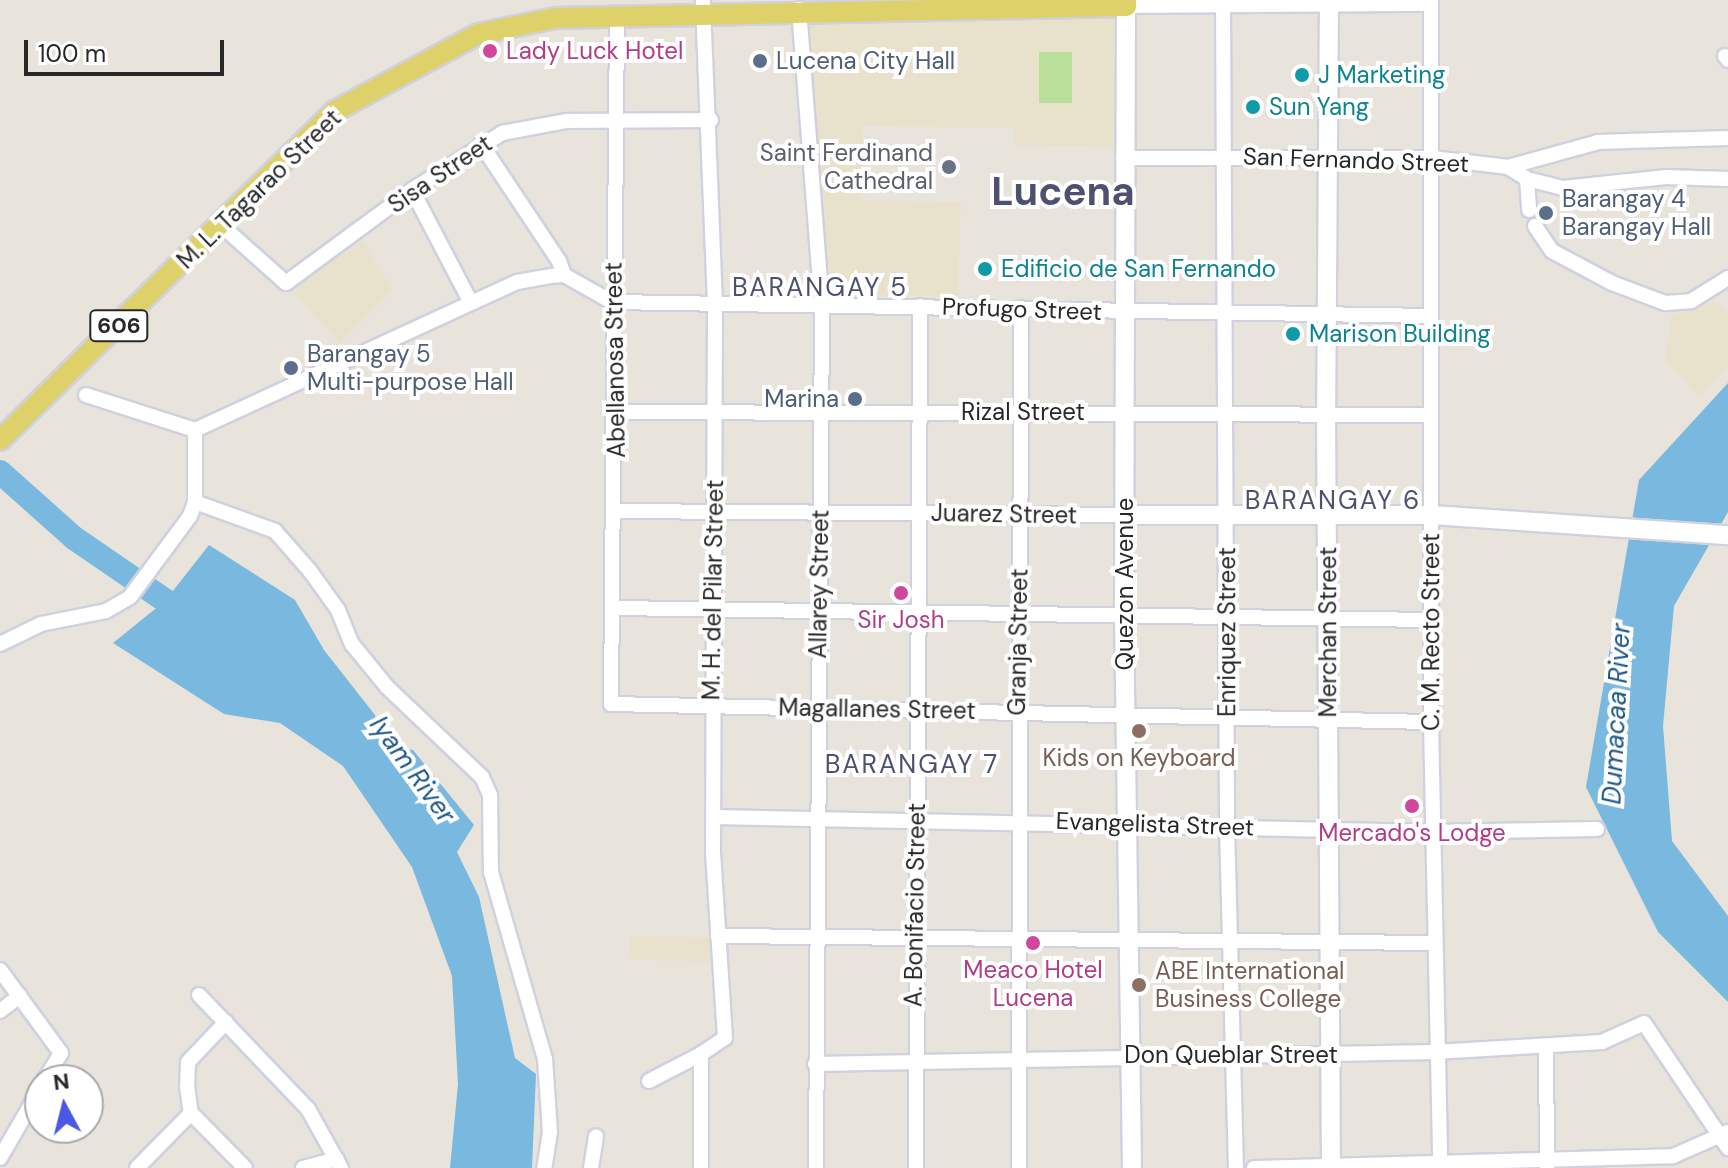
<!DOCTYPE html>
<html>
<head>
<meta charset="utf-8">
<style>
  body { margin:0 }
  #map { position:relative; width:1728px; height:1168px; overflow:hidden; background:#e8e4db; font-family:"DM Sans",sans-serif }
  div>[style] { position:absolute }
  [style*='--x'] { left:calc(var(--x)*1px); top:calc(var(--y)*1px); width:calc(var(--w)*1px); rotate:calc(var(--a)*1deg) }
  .education>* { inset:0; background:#e8e2cc; transform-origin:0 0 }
  .pitch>* { inset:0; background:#badf9a; transform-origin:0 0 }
  .water>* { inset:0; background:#79b8df }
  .river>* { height:24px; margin:-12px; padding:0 12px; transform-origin:12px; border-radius:12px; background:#79b8df }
  .roads { filter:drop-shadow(2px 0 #d0d1df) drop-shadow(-2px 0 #d0d1df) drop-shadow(0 2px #d0d1df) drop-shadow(0 -2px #d0d1df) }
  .street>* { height:14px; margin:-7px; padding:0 7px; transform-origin:7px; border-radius:7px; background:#fff }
  .secondary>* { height:18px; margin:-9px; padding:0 9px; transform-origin:9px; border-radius:9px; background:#fff }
  .primary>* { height:20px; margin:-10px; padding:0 10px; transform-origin:10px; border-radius:10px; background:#dfd169 }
  .dots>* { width:22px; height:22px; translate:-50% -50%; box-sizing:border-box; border:4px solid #fff; border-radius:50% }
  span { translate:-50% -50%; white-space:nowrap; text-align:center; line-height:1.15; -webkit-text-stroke:8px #fff; paint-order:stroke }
  .shield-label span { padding:2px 6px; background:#fff; border:2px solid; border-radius:6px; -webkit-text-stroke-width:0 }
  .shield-label { font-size:22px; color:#282828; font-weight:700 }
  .hotel-label { font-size:24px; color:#b23c85 }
  .left { translate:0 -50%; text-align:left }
  .service-label { font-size:24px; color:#4e5e75 }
  .right { translate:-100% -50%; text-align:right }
  .culture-label { font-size:24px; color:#0d838f }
  .worship-label { font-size:24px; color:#5b616d }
  .street-label { font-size:24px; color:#282828 }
  .education-label { font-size:24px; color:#785e54 }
  .neighbourhood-label { font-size:26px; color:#4e5072; letter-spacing:2px }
  .water-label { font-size:26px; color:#1c5687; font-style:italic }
  .town-label { font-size:40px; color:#4e5072; font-weight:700 }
  .north { position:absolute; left:24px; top:1064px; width:80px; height:80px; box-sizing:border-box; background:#fff; border:2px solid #a9a9a9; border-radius:50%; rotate:353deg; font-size:22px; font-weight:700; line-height:32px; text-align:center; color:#282828 }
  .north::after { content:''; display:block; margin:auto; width:28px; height:36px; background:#4c57e4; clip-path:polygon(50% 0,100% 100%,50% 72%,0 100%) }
  .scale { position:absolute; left:24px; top:40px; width:200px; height:36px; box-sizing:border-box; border:4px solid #282828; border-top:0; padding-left:10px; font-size:24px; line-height:28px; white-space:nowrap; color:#282828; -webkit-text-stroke:6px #fff; paint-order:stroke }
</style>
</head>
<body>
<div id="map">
  <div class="education">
    <div style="clip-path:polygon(1114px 18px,1113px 147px,1015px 145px,1014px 128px,863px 126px,862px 200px,961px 202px,958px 296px,828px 295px,806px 23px)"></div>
    <div style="clip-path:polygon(363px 240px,393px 290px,340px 343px,291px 290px)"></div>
    <div style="clip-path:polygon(1714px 301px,1728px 315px,1728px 366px,1699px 396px,1665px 360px,1672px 315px)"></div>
    <div style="left:629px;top:936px;width:81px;height:24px;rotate:1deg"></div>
  </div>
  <div class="pitch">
    <div style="left:1039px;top:52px;width:33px;height:51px"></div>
  </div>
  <div class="water">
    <div style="clip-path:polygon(1728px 383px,1728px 512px,1674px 606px,1663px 726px,1672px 841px,1728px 916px,1728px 1002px,1658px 932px,1586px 787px,1639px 480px)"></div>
    <div style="clip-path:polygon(209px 545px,295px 600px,324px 650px,375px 715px,384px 745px,413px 750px,474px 825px,457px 852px,479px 897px,515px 1058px,536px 1074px,532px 1168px,450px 1168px,458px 1084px,452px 976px,412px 867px,343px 766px,280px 723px,224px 714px,113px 643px,165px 601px)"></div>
  </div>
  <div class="river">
    <div style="--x:0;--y:472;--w:99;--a:41.7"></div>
    <div style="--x:74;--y:538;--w:142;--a:34.4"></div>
  </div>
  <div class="roads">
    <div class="street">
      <div style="--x:1223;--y:0;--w:826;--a:89.72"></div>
      <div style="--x:1227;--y:826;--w:342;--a:88.5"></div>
      <div style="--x:1431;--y:0;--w:722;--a:90"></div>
      <div style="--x:1431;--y:722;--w:446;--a:88.8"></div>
      <div style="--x:1126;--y:6;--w:305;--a:-0.4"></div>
      <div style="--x:799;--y:9;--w:297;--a:85.6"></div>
      <div style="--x:822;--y:305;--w:863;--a:90.4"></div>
      <div style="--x:617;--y:16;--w:688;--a:90.5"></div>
      <div style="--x:611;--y:704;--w:820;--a:1.26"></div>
      <div style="--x:1725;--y:56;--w:5;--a:53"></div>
      <div style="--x:481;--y:144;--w:141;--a:56.3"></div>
      <div style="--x:559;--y:261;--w:15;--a:70"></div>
      <div style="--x:1123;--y:158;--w:310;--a:0"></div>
      <div style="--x:1433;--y:158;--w:76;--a:6.8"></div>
      <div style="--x:1508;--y:167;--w:22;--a:32"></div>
      <div style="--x:1527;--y:179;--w:37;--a:14"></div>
      <div style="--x:1563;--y:188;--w:104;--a:-6.1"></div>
      <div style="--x:1666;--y:177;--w:62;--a:1.8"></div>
      <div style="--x:1508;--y:167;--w:93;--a:-15.5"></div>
      <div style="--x:1598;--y:142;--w:130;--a:-1.8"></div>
      <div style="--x:1527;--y:179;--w:31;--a:86"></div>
      <div style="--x:412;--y:190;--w:127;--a:62.4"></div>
      <div style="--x:222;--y:226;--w:86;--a:41.7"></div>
      <div style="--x:286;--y:283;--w:157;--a:-36.4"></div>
      <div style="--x:412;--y:190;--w:107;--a:-32.3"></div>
      <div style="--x:502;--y:133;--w:66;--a:-10.5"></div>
      <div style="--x:567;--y:121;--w:144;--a:-0.4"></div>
      <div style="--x:1535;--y:226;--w:30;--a:56"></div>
      <div style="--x:1552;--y:251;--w:68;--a:28.1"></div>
      <div style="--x:1612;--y:283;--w:57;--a:20.7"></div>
      <div style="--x:1665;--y:303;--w:26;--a:-4"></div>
      <div style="--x:1691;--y:301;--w:44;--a:-31.9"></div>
      <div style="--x:86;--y:395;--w:114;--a:17.8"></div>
      <div style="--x:195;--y:430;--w:354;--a:-24.7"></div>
      <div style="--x:517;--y:282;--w:35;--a:-10"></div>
      <div style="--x:551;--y:276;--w:13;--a:-4"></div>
      <div style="--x:564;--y:275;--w:55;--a:29.4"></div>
      <div style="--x:612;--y:302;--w:819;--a:0.98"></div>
      <div style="--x:616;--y:412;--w:814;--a:0.21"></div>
      <div style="--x:195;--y:502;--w:85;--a:19.9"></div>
      <div style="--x:275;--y:531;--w:53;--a:48.8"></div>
      <div style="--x:310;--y:571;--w:48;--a:54.3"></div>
      <div style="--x:338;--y:610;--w:37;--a:68"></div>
      <div style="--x:352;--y:644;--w:55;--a:50.9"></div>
      <div style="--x:387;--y:687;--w:131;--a:43.5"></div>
      <div style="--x:482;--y:777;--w:20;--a:66"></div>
      <div style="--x:490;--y:795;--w:77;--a:89.3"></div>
      <div style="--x:491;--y:872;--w:195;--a:73.9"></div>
      <div style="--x:545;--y:1059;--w:73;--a:86.1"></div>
      <div style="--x:550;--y:1132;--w:36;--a:99"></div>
      <div style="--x:616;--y:511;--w:507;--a:0.45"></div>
      <div style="--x:613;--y:608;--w:818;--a:0.84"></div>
      <div style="--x:0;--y:644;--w:46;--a:-26"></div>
      <div style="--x:41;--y:624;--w:66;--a:-11.3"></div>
      <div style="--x:106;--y:611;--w:28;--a:-30"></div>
      <div style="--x:130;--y:597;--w:101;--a:-53.5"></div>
      <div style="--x:190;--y:516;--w:15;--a:-70"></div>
      <div style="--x:195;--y:502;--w:72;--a:-90"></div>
      <div style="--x:714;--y:817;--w:718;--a:1.2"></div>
      <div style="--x:1432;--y:832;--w:165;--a:-1"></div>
      <div style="--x:718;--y:936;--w:715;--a:0.56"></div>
      <div style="--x:0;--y:970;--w:103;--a:53.7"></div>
      <div style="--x:61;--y:1053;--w:31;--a:121"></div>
      <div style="--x:199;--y:995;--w:158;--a:46.3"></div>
      <div style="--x:308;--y:1109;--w:68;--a:60.8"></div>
      <div style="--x:0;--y:1011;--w:25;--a:-37"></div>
      <div style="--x:226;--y:1022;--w:55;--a:133.5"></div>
      <div style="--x:188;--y:1062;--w:24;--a:92"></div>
      <div style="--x:187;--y:1086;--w:27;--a:82"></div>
      <div style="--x:191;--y:1113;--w:77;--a:45.5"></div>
      <div style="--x:1546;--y:1046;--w:122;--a:89.5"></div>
      <div style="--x:815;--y:1064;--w:620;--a:-1.11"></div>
      <div style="--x:1435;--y:1052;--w:167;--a:-3.4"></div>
      <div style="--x:1602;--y:1042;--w:46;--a:-24.3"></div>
      <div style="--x:1644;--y:1023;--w:151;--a:56.1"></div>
      <div style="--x:649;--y:1081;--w:59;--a:-27.4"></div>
      <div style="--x:0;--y:1158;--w:80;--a:-59.9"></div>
      <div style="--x:137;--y:1168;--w:77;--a:-45.5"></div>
      <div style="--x:303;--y:1168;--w:35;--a:-15"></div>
      <div style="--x:591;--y:1168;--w:32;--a:-81"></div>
      <div style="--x:701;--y:1168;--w:114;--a:-90"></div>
      <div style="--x:701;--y:1054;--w:29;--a:-34"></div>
      <div style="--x:725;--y:1038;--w:187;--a:-93.7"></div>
      <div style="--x:713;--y:851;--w:547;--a:-89.79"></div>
      <div style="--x:715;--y:304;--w:304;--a:-92.3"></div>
      <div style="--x:916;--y:1168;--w:862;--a:-89.73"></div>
      <div style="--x:1019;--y:1168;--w:860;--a:-89.87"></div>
      <div style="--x:1254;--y:1168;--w:419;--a:-1.6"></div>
      <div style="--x:1673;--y:1156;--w:60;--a:-23.6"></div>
    </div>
    <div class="secondary">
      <div style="--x:1329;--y:0;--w:414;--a:90.4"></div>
      <div style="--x:1326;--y:414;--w:754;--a:89.62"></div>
      <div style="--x:1126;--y:6;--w:610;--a:90.19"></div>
      <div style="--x:1124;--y:616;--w:552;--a:89.17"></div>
      <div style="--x:1123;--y:515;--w:309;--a:0"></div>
      <div style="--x:1432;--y:515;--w:297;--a:3.9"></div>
    </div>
    <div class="primary">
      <div style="--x:0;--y:440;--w:470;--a:-44.5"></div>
      <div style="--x:335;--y:111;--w:162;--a:-28.3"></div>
      <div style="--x:478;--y:34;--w:79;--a:-11.7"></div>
      <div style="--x:555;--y:18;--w:571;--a:-1.2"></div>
      <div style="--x:1126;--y:6;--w:6;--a:-90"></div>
    </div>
  </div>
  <div class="dots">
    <div style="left:490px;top:51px;background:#d1479c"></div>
    <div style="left:760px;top:61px;background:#5c6f8a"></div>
    <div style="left:1302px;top:75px;background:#0f9aa8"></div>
    <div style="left:1253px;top:107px;background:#0f9aa8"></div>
    <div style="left:949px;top:167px;background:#6b7280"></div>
    <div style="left:1546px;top:213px;background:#5c6f8a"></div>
    <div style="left:985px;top:269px;background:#0f9aa8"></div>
    <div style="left:1293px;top:334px;background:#0f9aa8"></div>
    <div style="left:291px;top:368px;background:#5c6f8a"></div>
    <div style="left:855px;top:399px;background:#5c6f8a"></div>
    <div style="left:901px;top:593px;background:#d1479c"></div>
    <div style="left:1139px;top:731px;background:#8d6e63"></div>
    <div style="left:1412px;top:806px;background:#d1479c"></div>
    <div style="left:1033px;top:943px;background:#d1479c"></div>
    <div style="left:1139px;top:985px;background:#8d6e63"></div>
  </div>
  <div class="shield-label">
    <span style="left:119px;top:326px">606</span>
  </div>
  <div class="hotel-label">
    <span class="left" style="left:506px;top:51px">Lady Luck Hotel</span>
    <span style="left:901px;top:620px">Sir Josh</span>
    <span style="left:1412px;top:833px">Mercado's Lodge</span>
    <span style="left:1033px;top:984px">Meaco Hotel<br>Lucena</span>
  </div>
  <div class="service-label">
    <span class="left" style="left:776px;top:61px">Lucena City Hall</span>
    <span class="left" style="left:1562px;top:213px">Barangay 4<br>Barangay Hall</span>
    <span class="left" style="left:307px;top:368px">Barangay 5<br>Multi-purpose Hall</span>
    <span class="right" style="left:839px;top:399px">Marina</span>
  </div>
  <div class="culture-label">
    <span class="left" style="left:1318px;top:75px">J Marketing</span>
    <span class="left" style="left:1269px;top:107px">Sun Yang</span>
    <span class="left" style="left:1001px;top:269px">Edificio de San Fernando</span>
    <span class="left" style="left:1309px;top:334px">Marison Building</span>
  </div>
  <div class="worship-label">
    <span class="right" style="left:933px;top:167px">Saint Ferdinand<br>Cathedral</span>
  </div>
  <div class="street-label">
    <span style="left:1356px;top:160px;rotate:2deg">San Fernando Street</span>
    <span style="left:440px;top:174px;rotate:-34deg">Sisa Street</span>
    <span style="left:259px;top:189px;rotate:-44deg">M. L. Tagarao Street</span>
    <span style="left:1022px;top:309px;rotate:2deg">Profugo Street</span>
    <span style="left:615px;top:360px;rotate:-91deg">Abellanosa Street</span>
    <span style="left:1023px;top:412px">Rizal Street</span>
    <span style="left:1004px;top:514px;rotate:1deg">Juarez Street</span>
    <span style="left:819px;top:584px;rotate:-89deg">Allarey Street</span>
    <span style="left:1125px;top:584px;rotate:-90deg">Quezon Avenue</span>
    <span style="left:713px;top:590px;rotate:-89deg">M. H. del Pilar Street</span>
    <span style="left:1227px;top:632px;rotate:-90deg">Enriquez Street</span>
    <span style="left:1328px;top:632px;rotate:-90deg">Merchan Street</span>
    <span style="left:1431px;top:632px;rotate:-90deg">C. M. Recto Street</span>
    <span style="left:1018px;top:642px;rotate:-89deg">Granja Street</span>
    <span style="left:877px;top:709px;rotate:1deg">Magallanes Street</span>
    <span style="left:1155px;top:824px;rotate:2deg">Evangelista Street</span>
    <span style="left:915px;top:905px;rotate:-89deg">A. Bonifacio Street</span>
    <span style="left:1231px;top:1055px">Don Queblar Street</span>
  </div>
  <div class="education-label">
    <span style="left:1139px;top:758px">Kids on Keyboard</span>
    <span class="left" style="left:1155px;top:985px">ABE International<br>Business College</span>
  </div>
  <div class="neighbourhood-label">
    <span style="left:820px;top:288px">BARANGAY 5</span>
    <span style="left:1333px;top:501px">BARANGAY 6</span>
    <span style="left:912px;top:765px">BARANGAY 7</span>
  </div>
  <div class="water-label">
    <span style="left:1617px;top:714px;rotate:-87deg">Dumacaa River</span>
    <span style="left:412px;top:770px;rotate:54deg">Iyam River</span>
  </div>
  <div class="town-label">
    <span style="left:1063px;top:191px">Lucena</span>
  </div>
  <div class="north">N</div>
  <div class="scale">100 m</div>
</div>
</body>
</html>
